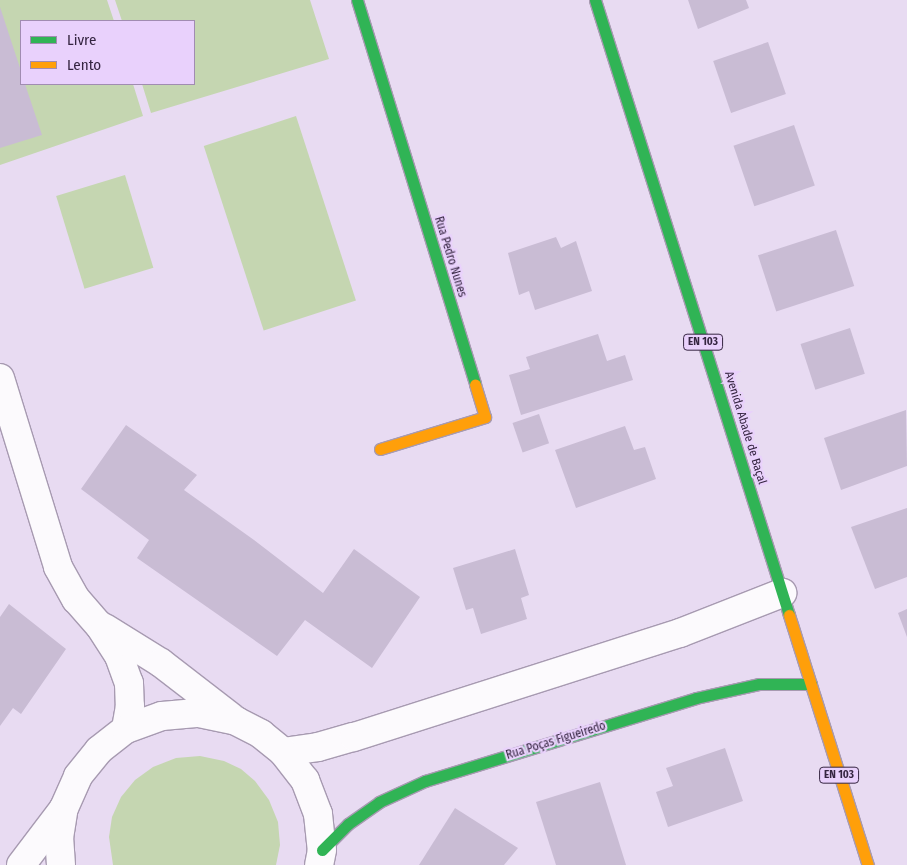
<!DOCTYPE html>
<html>
<head>
<meta charset="utf-8">
<style>
  body { margin:0 }
  #map { position:relative; width:907px; height:865px; overflow:hidden; background:#e8dbf2; font-family:"Fira Sans Condensed",sans-serif }
  div>[style] { position:absolute }
  [style*='--x'] { left:calc(var(--x)*1px); top:calc(var(--y)*1px); width:calc(var(--w)*1px); rotate:calc(var(--a)*1deg) }
  .green>* { inset:0; background:#c5d6b1; transform-origin:0 0 }
  .building>* { inset:0; background:#c9bcd4; transform-origin:0 0 }
  .roads { filter:drop-shadow(1px 0 #a79ab1) drop-shadow(-1px 0 #a79ab1) drop-shadow(0 1px #a79ab1) drop-shadow(0 -1px #a79ab1) }
  .street>* { height:28px; margin:-14px; padding:0 14px; transform-origin:14px; border-radius:14px; background:#fcfafd }
  .fast>* { height:11px; margin:-5.5px; padding:0 5.5px; transform-origin:5.5px; border-radius:5.5px; background:#30b455 }
  .slow>* { height:11px; margin:-5.5px; padding:0 5.5px; transform-origin:5.5px; border-radius:5.5px; background:#ff9f0a }
  span { translate:-50% -50%; white-space:nowrap; text-align:center; line-height:1.15; -webkit-text-stroke:4.5px #e9d1fc; paint-order:stroke }
  .shield-label span { padding:1px 4px; background:#e9d1fc; border:1px solid; border-radius:4px; -webkit-text-stroke-width:0 }
  .shield-label { font-size:11px; color:#352541; font-weight:700 }
  .street-label { font-size:12px; color:#352541 }
  .legend { position:absolute; left:20px; top:20px; width:175px; height:65px; box-sizing:border-box; background:#e9d1fc; border:1px solid #a18cb1; margin:0; padding:6px 9px; list-style:none; font-size:15px; color:#352541 }
  .legend li { display:flex; align-items:center; gap:10px; height:25px }
  .legend b { width:25px; border:1px solid #a18cb1 }
</style>
</head>
<body>
<div id="map">
  <div class="green">
    <div style="clip-path:polygon(0 0,107px 0,114px 21px,21px 21px,21px 84px,133px 84px,143px 116px,0 165px)"></div>
    <div style="clip-path:polygon(115px 0,310px 0,329px 59px,151px 113px,142px 84px,194px 84px,194px 21px,122px 21px)"></div>
    <div style="left:296px;top:116px;width:194px;height:97px;rotate:72deg"></div>
    <div style="left:125px;top:175px;width:97px;height:72px;rotate:73deg"></div>
    <div style="clip-path:polygon(200px 756px,224px 761px,241px 769px,255px 781px,269px 800px,278px 822px,280px 845px,276px 865px,113px 865px,109px 837px,112px 817px,121px 797px,135px 780px,153px 767px,176px 758px)"></div>
  </div>
  <div class="building">
    <div style="clip-path:polygon(688px 0,746px 0,749px 8px,698px 29px)"></div>
    <div style="clip-path:polygon(0 7px,21px 71px,21px 84px,25px 84px,42px 135px,0 148px)"></div>
    <div style="left:768px;top:42px;width:55px;height:58px;rotate:71deg"></div>
    <div style="left:794px;top:125px;width:64px;height:64px;rotate:71deg"></div>
    <div style="left:836px;top:230px;width:59px;height:82px;rotate:72deg"></div>
    <div style="clip-path:polygon(556px 237px,561px 248px,576px 241px,592px 291px,535px 310px,529px 291px,519px 295px,508px 253px)"></div>
    <div style="left:850px;top:328px;width:48px;height:52px;rotate:72deg"></div>
    <div style="clip-path:polygon(598px 334px,607px 361px,625px 355px,633px 380px,521px 415px,509px 375px,530px 369px,526px 357px)"></div>
    <div style="clip-path:polygon(906px 410px,907px 466px,841px 490px,824px 438px)"></div>
    <div style="left:539px;top:414px;width:31px;height:28px;rotate:71deg"></div>
    <div style="clip-path:polygon(126px 425px,197px 475px,184px 490px,254px 540px,323px 593px,354px 549px,420px 597px,372px 668px,305px 620px,277px 656px,137px 558px,149px 540px,81px 489px)"></div>
    <div style="clip-path:polygon(625px 426px,634px 450px,645px 447px,656px 479px,576px 508px,555px 450px)"></div>
    <div style="clip-path:polygon(907px 508px,907px 577px,875px 589px,851px 527px)"></div>
    <div style="clip-path:polygon(515px 549px,529px 595px,521px 598px,527px 619px,481px 634px,473px 608px,466px 610px,453px 568px)"></div>
    <div style="clip-path:polygon(9px 604px,66px 649px,21px 714px,13px 708px,0 726px,0 617px)"></div>
    <div style="clip-path:polygon(907px 609px,907px 637px,898px 613px)"></div>
    <div style="clip-path:polygon(725px 748px,743px 801px,668px 827px,656px 792px,673px 786px,666px 768px)"></div>
    <div style="clip-path:polygon(600px 782px,626px 865px,556px 865px,536px 802px)"></div>
    <div style="clip-path:polygon(455px 808px,518px 848px,504px 865px,419px 865px)"></div>
  </div>
  <div class="roads">
    <div class="street">
      <div style="--x:0;--y:378;--w:198;--a:72.9"></div>
      <div style="--x:58;--y:567;--w:37;--a:61"></div>
      <div style="--x:76;--y:599;--w:35;--a:49"></div>
      <div style="--x:99;--y:625;--w:37;--a:57"></div>
      <div style="--x:119;--y:656;--w:29;--a:70"></div>
      <div style="--x:129;--y:683;--w:23;--a:88"></div>
      <div style="--x:130;--y:706;--w:23;--a:100"></div>
      <div style="--x:105;--y:628;--w:66;--a:32"></div>
      <div style="--x:161;--y:663;--w:88;--a:37.6"></div>
      <div style="--x:283;--y:752;--w:35;--a:-8"></div>
      <div style="--x:318;--y:747;--w:37;--a:-16"></div>
      <div style="--x:354;--y:737;--w:342;--a:-17.7"></div>
      <div style="--x:680;--y:633;--w:110;--a:-21.4"></div>
      <div style="--x:21;--y:865;--w:68;--a:-52.8"></div>
      <div style="--x:61;--y:865;--w:27;--a:-94"></div>
      <div style="--x:59;--y:838;--w:30;--a:-81"></div>
      <div style="--x:64;--y:808;--w:35;--a:-66"></div>
      <div style="--x:78;--y:776;--w:33;--a:-51"></div>
      <div style="--x:99;--y:750;--w:34;--a:-38"></div>
      <div style="--x:126;--y:729;--w:38;--a:-20"></div>
      <div style="--x:162;--y:716;--w:37;--a:-5"></div>
      <div style="--x:199;--y:713;--w:38;--a:12"></div>
      <div style="--x:236;--y:721;--w:28;--a:27"></div>
      <div style="--x:261;--y:734;--w:28;--a:39"></div>
      <div style="--x:283;--y:752;--w:36;--a:52"></div>
      <div style="--x:305;--y:780;--w:36;--a:69"></div>
      <div style="--x:318;--y:814;--w:36;--a:84"></div>
      <div style="--x:322;--y:850;--w:15;--a:101"></div>
    </div>
    <div class="fast">
      <div style="--x:357;--y:0;--w:402;--a:72.9"></div>
      <div style="--x:595;--y:0;--w:645;--a:72.49"></div>
      <div style="--x:322;--y:850;--w:37;--a:-45"></div>
      <div style="--x:348;--y:824;--w:38;--a:-35"></div>
      <div style="--x:379;--y:802;--w:51;--a:-24.5"></div>
      <div style="--x:425;--y:781;--w:283;--a:-17"></div>
      <div style="--x:696;--y:698;--w:65;--a:-12.5"></div>
      <div style="--x:759;--y:684;--w:52;--a:0"></div>
    </div>
    <div class="slow">
      <div style="--x:380;--y:449;--w:110;--a:-16.9"></div>
      <div style="--x:485;--y:417;--w:34;--a:-107"></div>
      <div style="--x:789;--y:615;--w:262;--a:72.5"></div>
    </div>
  </div>
  <div class="shield-label">
    <span style="left:703px;top:342px">EN 103</span>
    <span style="left:839px;top:775px">EN 103</span>
  </div>
  <div class="street-label">
    <span style="left:450px;top:257px;rotate:73deg">Rua Pedro Nunes</span>
    <span style="left:745px;top:428px;rotate:73deg">Avenida Abade de Baçal</span>
    <span style="left:556px;top:741px;rotate:-17deg">Rua Poças Figueiredo</span>
  </div>
  <ul class="legend">
  <li><b style="height:6px;background:#30b455"></b>Livre</li>
  <li><b style="height:6px;background:#ff9f0a"></b>Lento</li>
  </ul>
</div>
</body>
</html>
